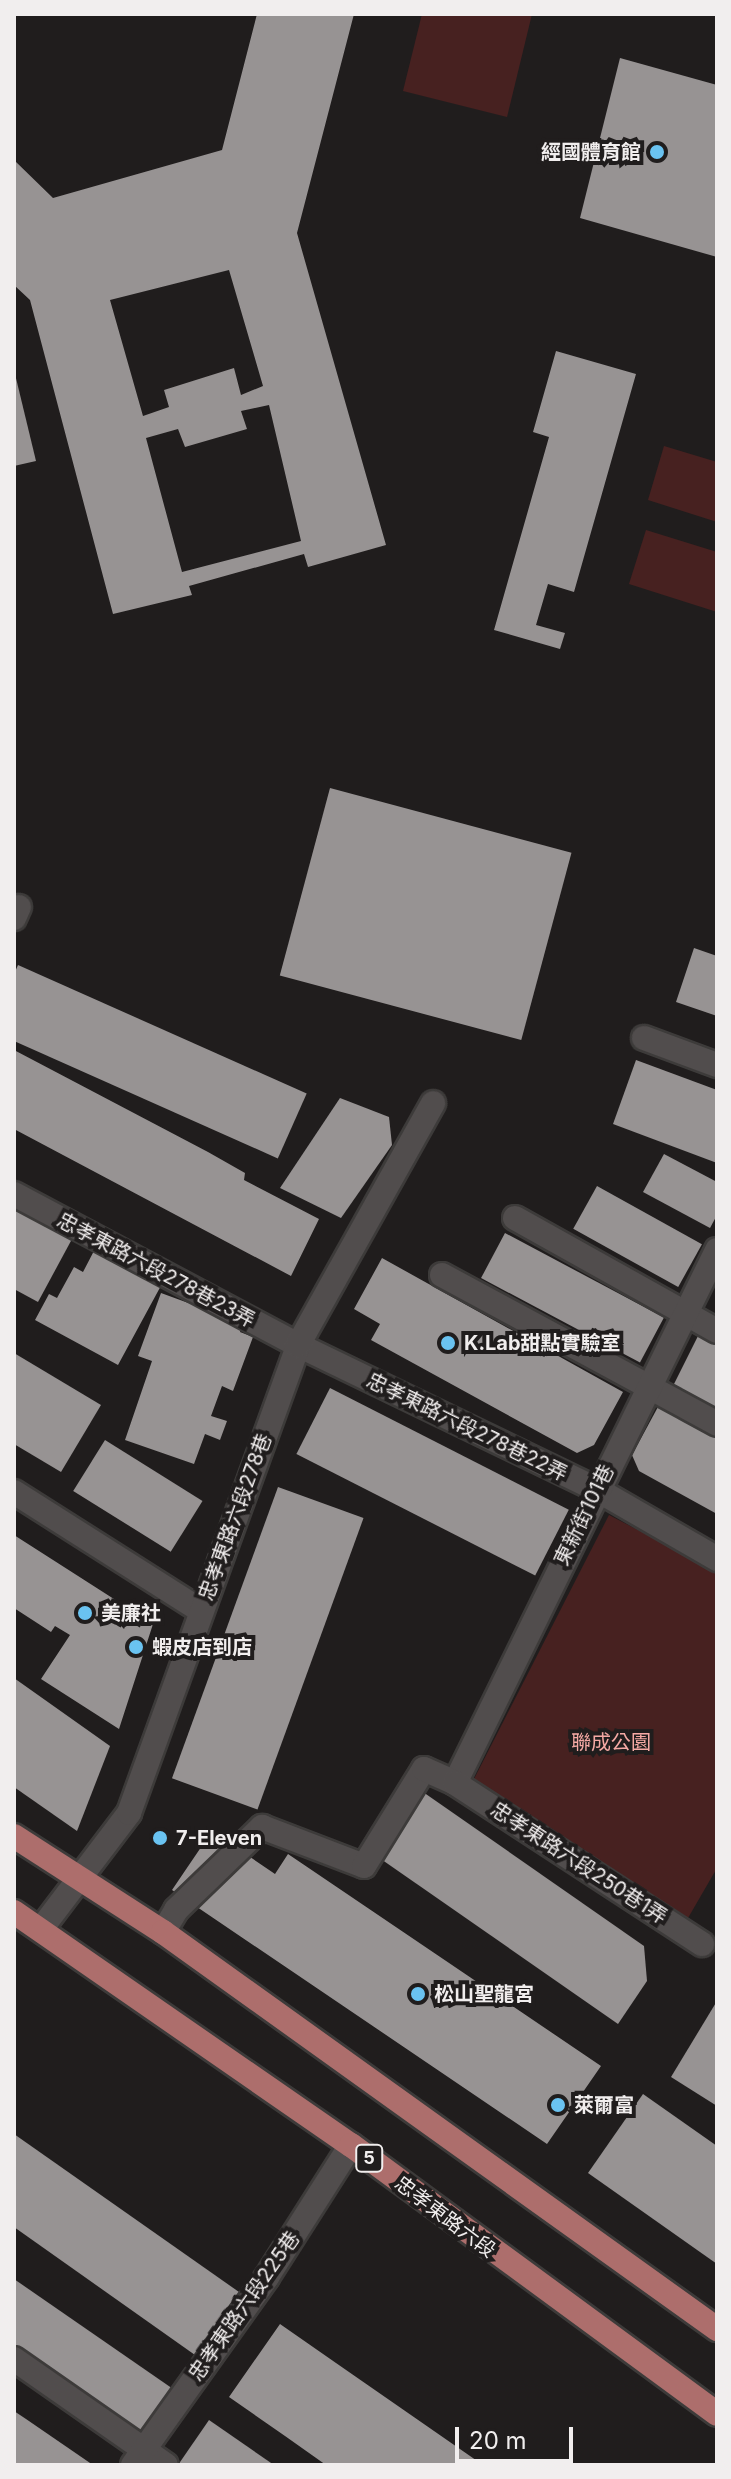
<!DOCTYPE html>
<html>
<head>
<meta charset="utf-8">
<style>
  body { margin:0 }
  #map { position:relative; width:731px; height:2479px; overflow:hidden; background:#201d1d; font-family:Inter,"Noto Sans TC",sans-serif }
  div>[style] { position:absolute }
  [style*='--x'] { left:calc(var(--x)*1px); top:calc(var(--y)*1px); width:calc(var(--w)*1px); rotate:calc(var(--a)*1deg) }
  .green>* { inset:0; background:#472120 }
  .building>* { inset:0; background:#979393; transform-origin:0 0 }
  .roads { filter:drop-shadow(2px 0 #3d3b3a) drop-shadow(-2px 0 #3d3b3a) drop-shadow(0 2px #3d3b3a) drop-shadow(0 -2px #3d3b3a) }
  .minor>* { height:24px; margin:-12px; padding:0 12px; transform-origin:12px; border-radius:12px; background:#514d4d }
  .major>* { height:24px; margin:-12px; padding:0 12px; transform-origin:12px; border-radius:12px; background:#ad6e6c }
  .dots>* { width:22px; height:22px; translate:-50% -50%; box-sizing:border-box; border:4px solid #201d1d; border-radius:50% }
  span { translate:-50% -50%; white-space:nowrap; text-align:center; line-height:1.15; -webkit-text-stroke:8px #201d1d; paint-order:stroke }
  .shield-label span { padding:2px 6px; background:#201d1d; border:2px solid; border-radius:6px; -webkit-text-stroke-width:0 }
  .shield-label { font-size:18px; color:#f1eeee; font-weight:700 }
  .poi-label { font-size:20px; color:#f1eeee; font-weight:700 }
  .right { translate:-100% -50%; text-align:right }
  .left { translate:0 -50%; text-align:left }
  .street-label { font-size:20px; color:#f1eeee }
  .park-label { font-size:20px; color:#f5a9a4 }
  .frame { position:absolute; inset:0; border:16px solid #f1eeee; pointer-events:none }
  .scale { position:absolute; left:455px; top:2427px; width:118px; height:36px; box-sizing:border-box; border:4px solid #f1eeee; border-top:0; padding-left:10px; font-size:24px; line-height:28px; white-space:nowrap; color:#f1eeee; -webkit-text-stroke:6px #201d1d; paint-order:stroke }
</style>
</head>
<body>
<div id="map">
  <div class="green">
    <div style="clip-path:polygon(422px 14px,532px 14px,507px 117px,403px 91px)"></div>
    <div style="clip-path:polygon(664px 446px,717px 462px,717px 522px,648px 500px)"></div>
    <div style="clip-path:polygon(646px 530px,717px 552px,717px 612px,629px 584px)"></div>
    <div style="clip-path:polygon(609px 1515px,717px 1571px,717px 1868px,688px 1918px,474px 1779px)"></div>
  </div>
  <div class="building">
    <div style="clip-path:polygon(evenodd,257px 14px,354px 14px,297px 233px,386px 545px,308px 567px,304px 554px,189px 586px,192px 595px,113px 614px,30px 300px,14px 285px,14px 160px,53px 198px,222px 150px,257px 14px,229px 270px,263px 386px,241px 395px,234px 368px,164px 390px,169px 407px,143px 416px,110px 300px,229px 270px,257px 14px,269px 405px,301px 541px,182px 572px,146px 438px,178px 429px,185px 447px,247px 429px,241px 411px,269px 405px)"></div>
    <div style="clip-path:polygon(620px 58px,717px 85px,717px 257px,580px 218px)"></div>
    <div style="clip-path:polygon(556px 351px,636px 374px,574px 592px,548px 584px,536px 625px,565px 633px,560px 649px,494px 630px,549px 437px,533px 432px)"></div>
    <div style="clip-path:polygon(15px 374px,36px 461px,14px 466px,14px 375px)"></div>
    <div style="left:330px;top:788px;width:250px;height:194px;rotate:15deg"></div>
    <div style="clip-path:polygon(694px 948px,717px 956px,717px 1016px,676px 1002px)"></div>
    <div style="left:18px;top:965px;width:316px;height:71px;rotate:24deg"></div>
    <div style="clip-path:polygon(14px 1050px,208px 1152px,245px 1173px,244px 1180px,319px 1219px,291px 1276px,14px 1129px)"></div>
    <div style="clip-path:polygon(636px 1060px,717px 1090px,717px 1163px,613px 1124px)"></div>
    <div style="clip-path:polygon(340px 1098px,389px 1117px,392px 1145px,341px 1218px,280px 1188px)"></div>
    <div style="clip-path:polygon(664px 1154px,717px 1182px,717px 1215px,710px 1228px,643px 1192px)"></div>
    <div style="left:597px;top:1186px;width:120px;height:49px;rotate:29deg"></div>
    <div style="clip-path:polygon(14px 1208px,72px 1239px,38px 1302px,14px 1289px)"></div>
    <div style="left:505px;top:1233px;width:180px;height:51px;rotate:28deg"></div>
    <div style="clip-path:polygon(96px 1247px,163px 1282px,118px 1365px,35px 1320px,49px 1294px,57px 1298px,74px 1267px,83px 1272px)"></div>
    <div style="clip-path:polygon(382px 1258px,623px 1392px,594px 1445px,577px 1453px,371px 1340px,380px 1324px,354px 1309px)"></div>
    <div style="clip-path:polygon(161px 1293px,243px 1323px,240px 1332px,253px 1337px,233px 1391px,222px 1386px,211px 1416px,227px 1421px,220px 1440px,205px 1434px,194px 1464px,125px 1440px,152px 1361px,138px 1356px)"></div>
    <div style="clip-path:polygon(699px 1334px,717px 1343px,717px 1410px,673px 1386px)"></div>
    <div style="clip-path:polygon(14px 1353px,101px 1405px,61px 1472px,14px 1444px)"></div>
    <div style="left:330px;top:1388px;width:268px;height:74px;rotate:27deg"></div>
    <div style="clip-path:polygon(659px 1405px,717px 1437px,717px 1514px,639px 1471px,632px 1455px)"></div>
    <div style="left:105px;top:1440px;width:115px;height:60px;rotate:32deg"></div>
    <div style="left:278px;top:1487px;width:91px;height:310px;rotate:20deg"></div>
    <div style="clip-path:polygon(14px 1535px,153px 1624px,119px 1729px,41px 1679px,70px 1635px,55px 1626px,51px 1632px,14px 1608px)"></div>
    <div style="clip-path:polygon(14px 1678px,110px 1746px,77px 1831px,14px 1787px)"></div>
    <div style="clip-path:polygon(423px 1792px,644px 1946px,647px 1981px,618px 2024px,378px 1857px)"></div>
    <div style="clip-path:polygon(212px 1831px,275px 1874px,288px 1854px,601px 2066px,547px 2144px,172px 1890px)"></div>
    <div style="clip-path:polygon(717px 2001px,717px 2106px,671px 2077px)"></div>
    <div style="clip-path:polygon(643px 2094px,717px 2146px,717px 2264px,588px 2173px)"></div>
    <div style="clip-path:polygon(14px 2134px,239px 2292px,195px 2355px,14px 2227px)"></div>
    <div style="clip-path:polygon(14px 2279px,176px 2391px,146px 2435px,14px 2344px)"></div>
    <div style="clip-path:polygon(280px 2324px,336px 2363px,483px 2465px,326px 2465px,285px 2436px,229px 2397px)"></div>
    <div style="clip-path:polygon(14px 2411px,26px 2419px,93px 2465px,14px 2465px)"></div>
    <div style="clip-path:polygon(209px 2420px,274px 2465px,178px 2465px)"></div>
  </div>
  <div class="roads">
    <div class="minor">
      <div style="--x:14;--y:918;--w:12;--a:-66"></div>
      <div style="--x:644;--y:1038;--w:78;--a:20.3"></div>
      <div style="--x:14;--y:1194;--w:322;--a:28"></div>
      <div style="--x:298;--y:1345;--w:331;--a:25.8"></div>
      <div style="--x:596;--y:1489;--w:140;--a:30"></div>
      <div style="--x:515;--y:1218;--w:231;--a:29.2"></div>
      <div style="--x:442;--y:1275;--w:313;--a:28.4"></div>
      <div style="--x:14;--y:1492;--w:220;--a:32.4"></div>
      <div style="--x:455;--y:1783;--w:594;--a:-63.82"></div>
      <div style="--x:41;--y:1929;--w:146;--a:-52.8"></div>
      <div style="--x:129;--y:1813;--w:498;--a:-70.1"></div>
      <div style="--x:298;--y:1345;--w:277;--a:-60.8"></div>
      <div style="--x:163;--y:1932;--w:26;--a:-59"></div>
      <div style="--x:176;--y:1910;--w:120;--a:-44"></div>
      <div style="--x:262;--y:1827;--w:109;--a:20.9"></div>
      <div style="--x:364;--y:1866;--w:114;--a:-58.3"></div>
      <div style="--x:424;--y:1769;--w:34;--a:24"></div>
      <div style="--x:455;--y:1783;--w:295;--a:33.1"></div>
      <div style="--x:14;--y:2359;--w:185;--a:34.9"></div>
      <div style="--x:133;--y:2465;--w:231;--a:-54.5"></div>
      <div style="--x:267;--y:2277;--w:156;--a:-57.5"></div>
    </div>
    <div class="major">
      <div style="--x:14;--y:1836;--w:177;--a:32.8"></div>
      <div style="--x:163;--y:1932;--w:682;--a:35.63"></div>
      <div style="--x:14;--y:1912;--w:410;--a:34.7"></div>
      <div style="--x:351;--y:2145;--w:454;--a:36.3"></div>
    </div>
  </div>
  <div class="dots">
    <div style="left:657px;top:152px;background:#6ac3f1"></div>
    <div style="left:448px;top:1343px;background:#6ac3f1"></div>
    <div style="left:85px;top:1613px;background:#6ac3f1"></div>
    <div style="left:136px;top:1647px;background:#6ac3f1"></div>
    <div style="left:160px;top:1838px;background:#6ac3f1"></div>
    <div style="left:418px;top:1994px;background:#6ac3f1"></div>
    <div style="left:558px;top:2105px;background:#6ac3f1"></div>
  </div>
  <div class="shield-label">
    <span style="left:369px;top:2158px">5</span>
  </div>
  <div class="poi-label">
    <span class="right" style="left:641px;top:152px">經國體育館</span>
    <span class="left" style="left:464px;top:1343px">K.Lab甜點實驗室</span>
    <span class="left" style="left:101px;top:1613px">美廉社</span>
    <span class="left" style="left:152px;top:1647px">蝦皮店到店</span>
    <span class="left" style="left:176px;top:1838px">7-Eleven</span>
    <span class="left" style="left:434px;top:1994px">松山聖龍宮</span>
    <span class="left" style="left:574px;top:2105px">萊爾富</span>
  </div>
  <div class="street-label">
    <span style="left:156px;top:1270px;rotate:28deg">忠孝東路六段278巷23弄</span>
    <span style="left:467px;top:1427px;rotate:26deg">忠孝東路六段278巷22弄</span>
    <span style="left:584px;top:1515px;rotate:-64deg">東新街101巷</span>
    <span style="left:235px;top:1517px;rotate:-70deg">忠孝東路六段278巷</span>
    <span style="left:579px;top:1863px;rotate:33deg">忠孝東路六段250巷1弄</span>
    <span style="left:445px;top:2217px;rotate:37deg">忠孝東路六段</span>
    <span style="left:244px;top:2306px;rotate:-55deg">忠孝東路六段225巷</span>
  </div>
  <div class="park-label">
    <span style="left:611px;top:1742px">聯成公園</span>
  </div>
  <div class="frame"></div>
  <div class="scale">20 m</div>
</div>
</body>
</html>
